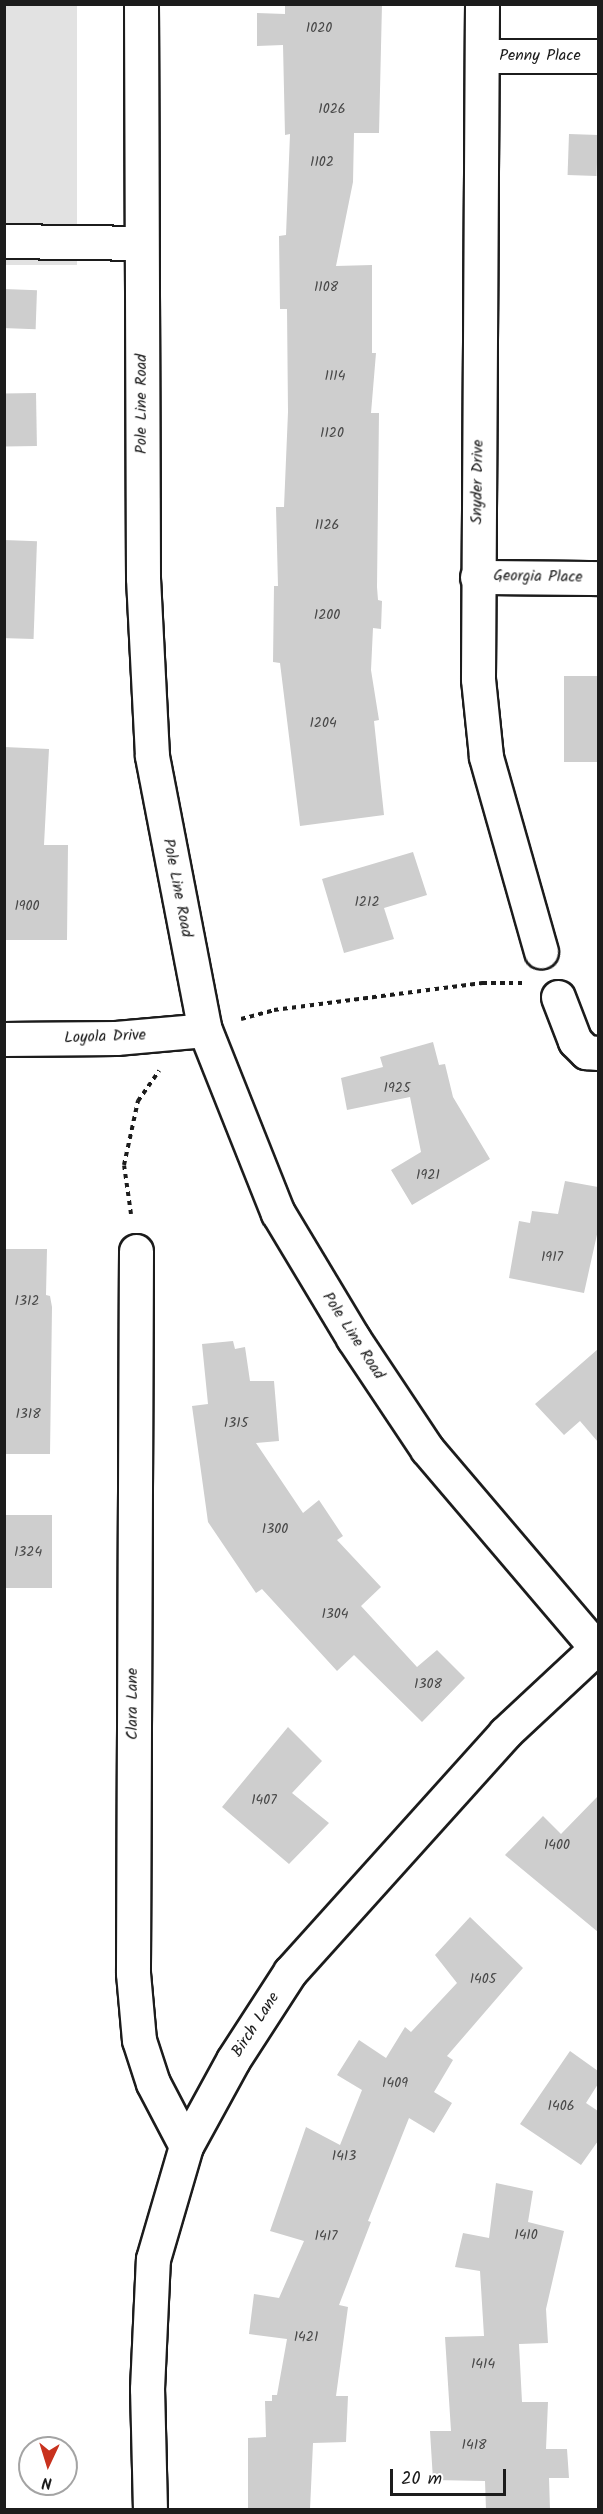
<!DOCTYPE html>
<html>
<head>
<meta charset="utf-8">
<style>
  body { margin:0 }
  #map { position:relative; width:603px; height:2514px; overflow:hidden; background:#fff; font-family:Kalam,sans-serif }
  div>[style] { position:absolute }
  [style*='--x'] { left:calc(var(--x)*1px); top:calc(var(--y)*1px); width:calc(var(--w)*1px); rotate:calc(var(--a)*1deg) }
  .green>* { inset:0; background:#e2e2e2; transform-origin:0 0 }
  .building>* { inset:0; background:#cecece; transform-origin:0 0 }
  .path>* { height:4px; margin-top:-2px; transform-origin:0; background:repeating-linear-gradient(90deg,#1c1c1c 0 4.5px,transparent 0 9px) }
  .roads { filter:drop-shadow(2px 0 #1c1c1c) drop-shadow(-2px 0 #1c1c1c) drop-shadow(0 2px #1c1c1c) drop-shadow(0 -2px #1c1c1c) }
  .minor>* { height:33px; margin:-16.5px; padding:0 16.5px; transform-origin:16.5px; border-radius:16.5px; background:#fff }
  .major>* { height:33px; margin:-16.5px; padding:0 16.5px; transform-origin:16.5px; border-radius:16.5px; background:#fff }
  span { translate:-50% -50%; white-space:nowrap; text-align:center; line-height:1.15; -webkit-text-stroke:6px #fff; paint-order:stroke }
  .number-label { font-size:14px; color:#484848 }
  .number-label span { -webkit-text-stroke-width:0 }
  .street-label { font-size:16px; color:#1c1c1c }
  .frame { position:absolute; inset:0; border:6px solid #1c1c1c; pointer-events:none }
  .north { position:absolute; left:18px; top:2436px; width:60px; height:60px; box-sizing:border-box; background:#fff; border:2px solid #a4a4a4; border-radius:50%; rotate:184deg; font-size:16px; font-weight:700; line-height:24px; text-align:center; color:#1c1c1c }
  .north::after { content:''; display:block; margin:auto; width:21px; height:27px; background:#c8321e; clip-path:polygon(50% 0,100% 100%,50% 72%,0 100%) }
  .scale { position:absolute; left:390px; top:2469px; width:116px; height:27px; box-sizing:border-box; border:3px solid #1c1c1c; border-top:0; padding-left:8px; font-size:18px; line-height:21px; white-space:nowrap; color:#1c1c1c; -webkit-text-stroke:4px #fff; paint-order:stroke }
</style>
</head>
<body>
<div id="map">
  <div class="green">
    <div style="left:5px;top:5px;width:72px;height:260px"></div>
  </div>
  <div class="building">
    <div style="clip-path:polygon(285px 4px,382px 4px,379px 133px,354px 133px,353px 182px,336px 266px,372px 265px,372px 353px,376px 353px,371px 413px,379px 413px,377px 587px,378px 600px,382px 601px,381px 629px,373px 628px,371px 670px,379px 720px,374px 721px,384px 815px,300px 826px,280px 663px,273px 662px,274px 586px,278px 586px,276px 507px,284px 507px,288px 412px,287px 309px,280px 309px,279px 236px,286px 235px,290px 134px,285px 135px,283px 45px,257px 46px,257px 13px,285px 14px)"></div>
    <div style="left:569px;top:134px;width:29px;height:41px;rotate:2deg"></div>
    <div style="left:4px;top:289px;width:33px;height:39px;rotate:2deg"></div>
    <div style="left:36px;top:393px;width:53px;height:32px;rotate:89deg"></div>
    <div style="left:4px;top:540px;width:33px;height:98px;rotate:2deg"></div>
    <div style="left:598px;top:676px;width:86px;height:34px;rotate:90deg"></div>
    <div style="clip-path:polygon(4px 747px,49px 749px,44px 845px,68px 845px,67px 940px,4px 940px)"></div>
    <div style="clip-path:polygon(413px 852px,427px 895px,384px 908px,394px 939px,344px 953px,322px 879px)"></div>
    <div style="clip-path:polygon(433px 1042px,439px 1065px,445px 1064px,453px 1097px,490px 1159px,412px 1205px,391px 1170px,421px 1152px,410px 1097px,347px 1110px,341px 1078px,383px 1067px,380px 1057px)"></div>
    <div style="clip-path:polygon(565px 1181px,598px 1187px,598px 1230px,584px 1293px,509px 1278px,519px 1221px,530px 1223px,532px 1211px,558px 1214px)"></div>
    <div style="clip-path:polygon(4px 1249px,47px 1249px,46px 1295px,50px 1296px,52px 1307px,50px 1454px,4px 1454px)"></div>
    <div style="clip-path:polygon(233px 1341px,235px 1349px,245px 1347px,250px 1381px,274px 1381px,279px 1441px,256px 1443px,303px 1513px,319px 1500px,343px 1536px,337px 1540px,381px 1587px,361px 1606px,417px 1667px,437px 1650px,465px 1678px,422px 1722px,354px 1655px,337px 1671px,262px 1589px,256px 1593px,208px 1522px,192px 1406px,208px 1404px,202px 1344px)"></div>
    <div style="clip-path:polygon(598px 1349px,598px 1442px,580px 1421px,564px 1435px,535px 1404px)"></div>
    <div style="left:52px;top:1515px;width:73px;height:48px;rotate:90deg"></div>
    <div style="clip-path:polygon(288px 1727px,322px 1761px,292px 1793px,329px 1823px,289px 1864px,222px 1807px)"></div>
    <div style="clip-path:polygon(598px 1796px,598px 1932px,505px 1855px,543px 1816px,561px 1834px)"></div>
    <div style="clip-path:polygon(470px 1917px,523px 1968px,447px 2056px,453px 2060px,434px 2092px,452px 2103px,434px 2133px,409px 2118px,368px 2221px,371px 2222px,339px 2305px,348px 2307px,336px 2396px,348px 2396px,346px 2442px,313px 2443px,310px 2510px,248px 2510px,248px 2438px,266px 2437px,265px 2401px,272px 2401px,272px 2395px,277px 2395px,287px 2339px,249px 2334px,254px 2294px,279px 2298px,304px 2241px,270px 2231px,306px 2127px,340px 2145px,362px 2090px,337px 2075px,359px 2040px,386px 2058px,405px 2027px,411px 2032px,457px 1983px,435px 1955px)"></div>
    <div style="clip-path:polygon(570px 2051px,598px 2071px,598px 2084px,586px 2103px,598px 2111px,598px 2141px,581px 2165px,520px 2124px)"></div>
    <div style="clip-path:polygon(496px 2183px,533px 2191px,528px 2222px,564px 2231px,546px 2309px,548px 2343px,519px 2344px,522px 2402px,548px 2402px,546px 2449px,567px 2449px,569px 2478px,549px 2478px,550px 2510px,486px 2510px,485px 2481px,433px 2480px,430px 2431px,451px 2431px,445px 2337px,484px 2336px,480px 2271px,455px 2267px,463px 2233px,489px 2238px)"></div>
  </div>
  <div class="path">
    <div style="--x:241;--y:1019;--w:34;--a:-15"></div>
    <div style="--x:274;--y:1010;--w:210;--a:-7.4"></div>
    <div style="--x:482;--y:983;--w:40;--a:0"></div>
    <div style="--x:131;--y:1214;--w:49;--a:-98.1"></div>
    <div style="--x:124;--y:1165;--w:66;--a:-77.7"></div>
    <div style="--x:138;--y:1101;--w:37;--a:-55"></div>
  </div>
  <div class="roads">
    <div class="minor">
      <div style="--x:482;--y:4;--w:675;--a:90.34"></div>
      <div style="--x:478;--y:679;--w:78;--a:84.1"></div>
      <div style="--x:486;--y:757;--w:202;--a:74.2"></div>
      <div style="--x:482;--y:56;--w:116;--a:0"></div>
      <div style="--x:4;--y:241;--w:137;--a:0.8"></div>
      <div style="--x:477;--y:577;--w:121;--a:0.5"></div>
      <div style="--x:558;--y:997;--w:47;--a:68.9"></div>
      <div style="--x:575;--y:1041;--w:16;--a:45"></div>
      <div style="--x:586;--y:1052;--w:12;--a:5"></div>
      <div style="--x:4;--y:1039;--w:112;--a:-0.5"></div>
      <div style="--x:116;--y:1038;--w:89;--a:-5.1"></div>
      <div style="--x:136;--y:1251;--w:722;--a:90.24"></div>
      <div style="--x:133;--y:1973;--w:67;--a:84.9"></div>
      <div style="--x:139;--y:2040;--w:45;--a:72"></div>
      <div style="--x:153;--y:2083;--w:71;--a:62.4"></div>
      <div style="--x:150;--y:2510;--w:121;--a:-91.4"></div>
      <div style="--x:147;--y:2389;--w:130;--a:-87.4"></div>
      <div style="--x:153;--y:2259;--w:118;--a:-73.7"></div>
      <div style="--x:186;--y:2146;--w:98;--a:-61.3"></div>
      <div style="--x:233;--y:2060;--w:105;--a:-57.1"></div>
      <div style="--x:290;--y:1972;--w:321;--a:-48"></div>
      <div style="--x:505;--y:1733;--w:125;--a:-43"></div>
    </div>
    <div class="major">
      <div style="--x:141;--y:4;--w:574;--a:89.8"></div>
      <div style="--x:143;--y:578;--w:178;--a:87.1"></div>
      <div style="--x:152;--y:756;--w:279;--a:79.1"></div>
      <div style="--x:205;--y:1030;--w:197;--a:68.3"></div>
      <div style="--x:278;--y:1213;--w:146;--a:59"></div>
      <div style="--x:353;--y:1338;--w:133;--a:56.3"></div>
      <div style="--x:427;--y:1449;--w:264;--a:49.6"></div>
    </div>
  </div>
  <div class="number-label">
    <span style="left:319px;top:28px">1020</span>
    <span style="left:332px;top:109px">1026</span>
    <span style="left:322px;top:162px">1102</span>
    <span style="left:326px;top:287px">1108</span>
    <span style="left:335px;top:376px">1114</span>
    <span style="left:332px;top:433px">1120</span>
    <span style="left:327px;top:525px">1126</span>
    <span style="left:327px;top:615px">1200</span>
    <span style="left:323px;top:723px">1204</span>
    <span style="left:367px;top:902px">1212</span>
    <span style="left:27px;top:906px">1900</span>
    <span style="left:397px;top:1088px">1925</span>
    <span style="left:428px;top:1175px">1921</span>
    <span style="left:552px;top:1257px">1917</span>
    <span style="left:27px;top:1301px">1312</span>
    <span style="left:28px;top:1414px">1318</span>
    <span style="left:236px;top:1423px">1315</span>
    <span style="left:275px;top:1529px">1300</span>
    <span style="left:28px;top:1552px">1324</span>
    <span style="left:335px;top:1614px">1304</span>
    <span style="left:428px;top:1684px">1308</span>
    <span style="left:264px;top:1800px">1407</span>
    <span style="left:557px;top:1845px">1400</span>
    <span style="left:483px;top:1979px">1405</span>
    <span style="left:395px;top:2083px">1409</span>
    <span style="left:561px;top:2106px">1406</span>
    <span style="left:344px;top:2156px">1413</span>
    <span style="left:526px;top:2235px">1410</span>
    <span style="left:326px;top:2236px">1417</span>
    <span style="left:306px;top:2337px">1421</span>
    <span style="left:483px;top:2364px">1414</span>
    <span style="left:474px;top:2445px">1418</span>
  </div>
  <div class="street-label">
    <span style="left:540px;top:56px">Penny Place</span>
    <span style="left:142px;top:404px;rotate:-90deg">Pole Line Road</span>
    <span style="left:478px;top:482px;rotate:-89deg">Snyder Drive</span>
    <span style="left:538px;top:577px;rotate:1deg">Georgia Place</span>
    <span style="left:177px;top:888px;rotate:79deg">Pole Line Road</span>
    <span style="left:105px;top:1037px;rotate:-2deg">Loyola Drive</span>
    <span style="left:353px;top:1336px;rotate:57deg">Pole Line Road</span>
    <span style="left:133px;top:1704px;rotate:-90deg">Clara Lane</span>
    <span style="left:256px;top:2025px;rotate:-57deg">Birch Lane</span>
  </div>
  <div class="frame"></div>
  <div class="north">N</div>
  <div class="scale">20 m</div>
</div>
</body>
</html>
